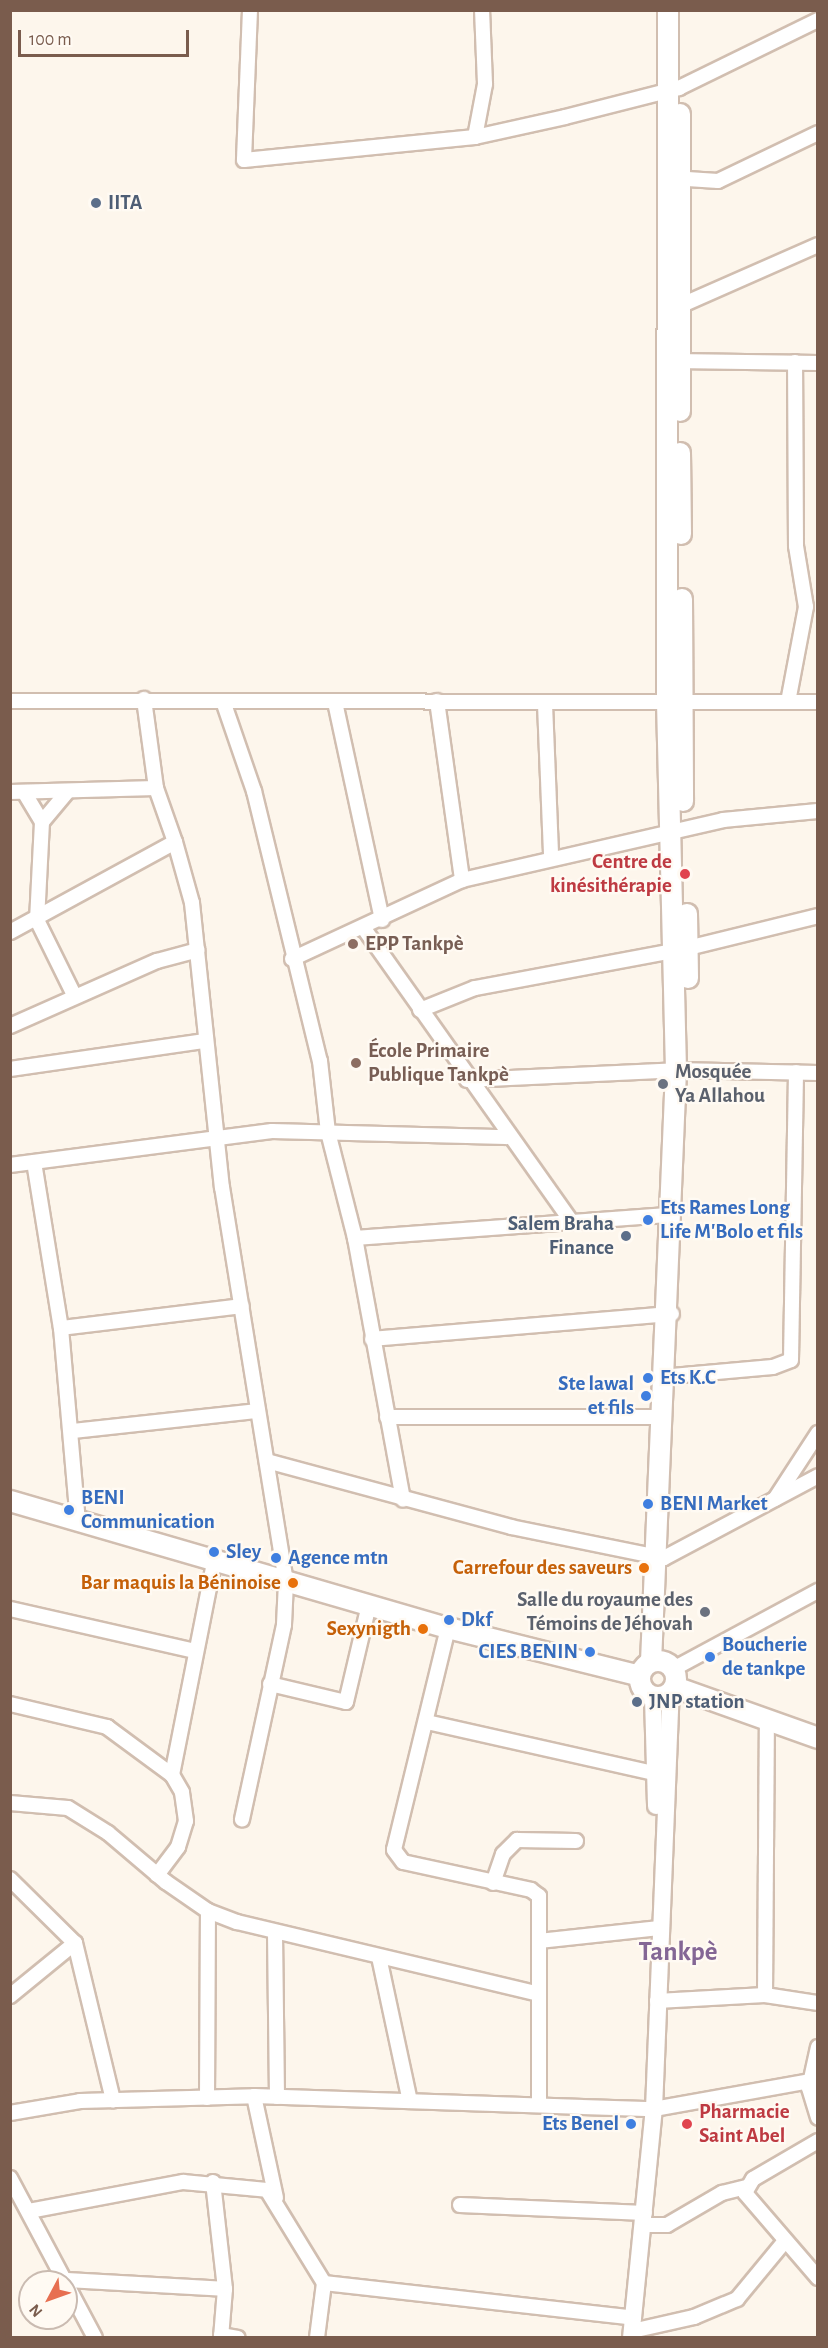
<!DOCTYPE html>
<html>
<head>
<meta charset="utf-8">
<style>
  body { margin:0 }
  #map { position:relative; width:828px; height:2348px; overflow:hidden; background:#fdf6ec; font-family:"Alegreya Sans",sans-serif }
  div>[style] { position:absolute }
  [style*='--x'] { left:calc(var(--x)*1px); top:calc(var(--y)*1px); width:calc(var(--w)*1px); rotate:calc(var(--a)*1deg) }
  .roads { filter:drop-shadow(2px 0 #d1beb0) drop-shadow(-2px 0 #d1beb0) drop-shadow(0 2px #d1beb0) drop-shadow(0 -2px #d1beb0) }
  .minor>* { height:14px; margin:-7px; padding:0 7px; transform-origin:7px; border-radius:7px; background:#fff }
  .tertiary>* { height:16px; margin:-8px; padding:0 8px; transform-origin:8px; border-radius:8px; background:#fff }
  .secondary>* { height:20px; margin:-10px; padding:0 10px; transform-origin:10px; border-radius:10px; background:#fff }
  .secondary>.ring { margin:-10px; padding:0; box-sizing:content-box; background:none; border:20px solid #fff; border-radius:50% }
  .dots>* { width:16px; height:16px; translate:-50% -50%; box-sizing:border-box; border:3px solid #fffaf3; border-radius:50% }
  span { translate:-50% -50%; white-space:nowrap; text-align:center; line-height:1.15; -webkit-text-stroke:4.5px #fffaf3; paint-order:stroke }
  .service-label { font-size:21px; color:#4e5e75; font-weight:700 }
  .left { translate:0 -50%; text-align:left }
  .right { translate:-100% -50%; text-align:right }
  .health-label { font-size:21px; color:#be3a42; font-weight:700 }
  .education-label { font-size:21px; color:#785e54; font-weight:700 }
  .worship-label { font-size:21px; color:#5b616d; font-weight:700 }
  .shop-label { font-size:21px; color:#366cbe; font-weight:700 }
  .food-label { font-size:21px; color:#c56008; font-weight:700 }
  .district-label { font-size:27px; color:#846695; font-weight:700 }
  .frame { position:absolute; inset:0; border:12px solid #7a5c4d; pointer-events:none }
  .north { position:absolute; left:18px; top:2270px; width:60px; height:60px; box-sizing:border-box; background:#fffaf3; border:2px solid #cabbb1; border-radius:50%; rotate:229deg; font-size:16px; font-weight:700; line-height:24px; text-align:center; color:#7a5c4d }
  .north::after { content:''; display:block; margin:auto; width:21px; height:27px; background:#e76f51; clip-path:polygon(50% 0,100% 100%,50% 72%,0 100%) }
  .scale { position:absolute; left:18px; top:30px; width:171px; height:27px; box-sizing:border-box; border:3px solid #7a5c4d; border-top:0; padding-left:8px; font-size:18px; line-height:21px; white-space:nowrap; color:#7a5c4d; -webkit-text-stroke:4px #fffaf3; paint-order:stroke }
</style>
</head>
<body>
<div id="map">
  <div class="roads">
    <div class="minor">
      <div style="--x:250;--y:10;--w:150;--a:92.3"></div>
      <div style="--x:244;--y:160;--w:232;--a:-5.7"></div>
      <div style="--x:475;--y:137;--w:92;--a:-12.5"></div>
      <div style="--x:565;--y:117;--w:118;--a:-14.3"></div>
      <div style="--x:679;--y:88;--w:155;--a:-26.1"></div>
      <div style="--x:475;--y:137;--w:54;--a:-79.3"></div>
      <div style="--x:485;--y:84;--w:74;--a:-92.3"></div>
      <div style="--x:672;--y:178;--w:46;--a:3.7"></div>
      <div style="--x:718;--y:181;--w:111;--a:-25.6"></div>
      <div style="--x:675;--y:308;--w:156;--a:-23.8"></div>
      <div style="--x:674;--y:361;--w:144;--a:0.8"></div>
      <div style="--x:10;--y:701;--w:808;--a:0.07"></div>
      <div style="--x:437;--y:701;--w:181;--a:82"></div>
      <div style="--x:335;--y:702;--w:223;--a:77.8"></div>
      <div style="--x:788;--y:702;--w:97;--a:-79.3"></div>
      <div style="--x:806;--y:607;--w:62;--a:-99.3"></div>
      <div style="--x:796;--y:546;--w:184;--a:-90.3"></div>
      <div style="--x:224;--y:704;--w:92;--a:71"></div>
      <div style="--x:254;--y:791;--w:278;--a:76.3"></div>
      <div style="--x:320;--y:1061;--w:71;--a:83.6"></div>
      <div style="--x:328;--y:1132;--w:109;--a:75.7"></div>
      <div style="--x:355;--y:1238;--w:266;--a:79.6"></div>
      <div style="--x:545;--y:704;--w:152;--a:87.7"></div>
      <div style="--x:10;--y:792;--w:146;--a:-1.6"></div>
      <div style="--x:24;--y:792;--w:35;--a:59"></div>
      <div style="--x:42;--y:822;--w:98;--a:92.9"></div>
      <div style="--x:37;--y:920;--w:84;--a:63.7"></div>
      <div style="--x:42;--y:822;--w:40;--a:-50"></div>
      <div style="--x:175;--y:842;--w:63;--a:74.4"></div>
      <div style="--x:192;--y:903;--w:286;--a:84"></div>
      <div style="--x:222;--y:1187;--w:400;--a:80.8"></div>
      <div style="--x:286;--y:1582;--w:43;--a:92.7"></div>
      <div style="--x:284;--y:1625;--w:199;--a:102.2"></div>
      <div style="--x:365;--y:930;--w:355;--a:54.7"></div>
      <div style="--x:10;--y:932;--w:188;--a:-28.6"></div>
      <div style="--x:175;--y:842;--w:57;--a:-109.4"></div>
      <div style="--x:156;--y:788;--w:90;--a:-97.7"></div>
      <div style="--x:292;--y:959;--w:187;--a:-24.9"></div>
      <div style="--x:462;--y:880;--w:268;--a:-12.9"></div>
      <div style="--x:723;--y:820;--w:95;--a:-5.4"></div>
      <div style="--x:420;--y:1010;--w:59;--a:-21.8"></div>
      <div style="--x:475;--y:988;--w:217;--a:-10.6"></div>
      <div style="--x:688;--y:948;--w:134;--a:-13.8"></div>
      <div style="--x:10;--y:1026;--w:161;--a:-23.9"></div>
      <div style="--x:157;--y:961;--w:42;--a:-15"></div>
      <div style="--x:10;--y:1069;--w:197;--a:-8.2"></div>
      <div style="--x:467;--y:1080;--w:209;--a:-2.7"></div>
      <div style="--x:676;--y:1070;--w:142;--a:1.2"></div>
      <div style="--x:34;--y:1162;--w:168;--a:80.8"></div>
      <div style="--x:61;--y:1328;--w:195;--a:85"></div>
      <div style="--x:10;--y:1165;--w:264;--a:-7.4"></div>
      <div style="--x:272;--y:1131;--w:234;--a:1.5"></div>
      <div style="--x:355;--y:1238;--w:313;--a:-4.2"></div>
      <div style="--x:61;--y:1328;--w:182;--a:-6.9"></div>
      <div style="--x:372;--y:1339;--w:301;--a:-4.8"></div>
      <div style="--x:672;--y:1376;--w:101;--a:-5.1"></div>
      <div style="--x:773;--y:1367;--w:19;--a:-21"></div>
      <div style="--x:791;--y:1360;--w:288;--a:-89"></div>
      <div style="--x:387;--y:1417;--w:272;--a:0"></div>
      <div style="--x:73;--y:1431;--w:186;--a:-6.2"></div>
      <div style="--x:267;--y:1461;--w:253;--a:15.1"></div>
      <div style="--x:511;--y:1527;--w:156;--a:11.5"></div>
      <div style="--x:664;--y:1558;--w:174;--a:-28"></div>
      <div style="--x:775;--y:1499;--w:79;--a:-56.9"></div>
      <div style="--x:10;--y:1609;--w:190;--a:12.8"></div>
      <div style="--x:448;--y:1628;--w:228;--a:103.7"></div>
      <div style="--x:394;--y:1850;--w:15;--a:53"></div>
      <div style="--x:403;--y:1862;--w:131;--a:12.3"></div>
      <div style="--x:531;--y:1890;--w:10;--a:37"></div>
      <div style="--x:539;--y:1896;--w:209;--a:90"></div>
      <div style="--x:673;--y:1669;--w:165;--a:-28.3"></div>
      <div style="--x:270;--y:1684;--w:78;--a:13.3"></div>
      <div style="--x:346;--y:1702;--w:100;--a:-76.7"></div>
      <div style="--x:10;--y:1704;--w:100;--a:13.3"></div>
      <div style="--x:107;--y:1727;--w:81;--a:36.4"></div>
      <div style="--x:427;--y:1722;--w:232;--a:12.7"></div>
      <div style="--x:10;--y:1803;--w:58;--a:4.9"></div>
      <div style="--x:68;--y:1808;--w:47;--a:32"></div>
      <div style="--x:108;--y:1833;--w:76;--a:40.2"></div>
      <div style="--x:166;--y:1882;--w:51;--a:34.6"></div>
      <div style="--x:208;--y:1911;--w:31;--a:21"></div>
      <div style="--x:237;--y:1922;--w:307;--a:13.4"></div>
      <div style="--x:157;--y:1875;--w:35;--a:-53"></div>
      <div style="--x:178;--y:1847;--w:27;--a:-73"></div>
      <div style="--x:186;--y:1821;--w:29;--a:-98"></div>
      <div style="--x:182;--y:1792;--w:20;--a:-120"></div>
      <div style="--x:172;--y:1775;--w:217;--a:-78.8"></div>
      <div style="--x:10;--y:1879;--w:91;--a:44.6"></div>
      <div style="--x:75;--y:1943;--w:162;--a:76.4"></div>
      <div style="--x:493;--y:1883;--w:31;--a:-71"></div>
      <div style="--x:503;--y:1854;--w:20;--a:-45"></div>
      <div style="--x:517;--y:1840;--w:59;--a:1"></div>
      <div style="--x:275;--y:1933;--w:164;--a:89.3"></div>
      <div style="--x:539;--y:1941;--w:121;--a:-6.2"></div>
      <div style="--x:379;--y:1957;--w:147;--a:77.9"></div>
      <div style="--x:765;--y:1995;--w:274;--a:-89.6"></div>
      <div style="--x:10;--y:1996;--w:84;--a:-39.2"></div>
      <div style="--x:657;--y:2001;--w:108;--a:-3.2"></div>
      <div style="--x:765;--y:1995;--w:54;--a:8.6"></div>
      <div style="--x:818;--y:2047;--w:42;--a:102.4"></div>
      <div style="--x:809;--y:2088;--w:31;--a:73"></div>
      <div style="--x:254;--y:2096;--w:104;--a:77.8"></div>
      <div style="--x:207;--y:2098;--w:187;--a:-89.7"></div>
      <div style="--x:10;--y:2113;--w:71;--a:-9.7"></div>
      <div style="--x:80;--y:2101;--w:174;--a:-1.6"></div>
      <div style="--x:254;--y:2096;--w:400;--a:1.9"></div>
      <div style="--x:654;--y:2109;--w:158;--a:-10.2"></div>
      <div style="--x:818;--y:2141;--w:75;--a:149.7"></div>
      <div style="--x:753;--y:2179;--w:16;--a:120"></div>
      <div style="--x:745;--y:2193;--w:112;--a:49.3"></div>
      <div style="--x:10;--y:2178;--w:181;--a:62"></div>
      <div style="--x:213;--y:2182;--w:108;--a:83.6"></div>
      <div style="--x:225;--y:2289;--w:49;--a:94.7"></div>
      <div style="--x:460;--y:2205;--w:185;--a:2.5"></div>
      <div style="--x:29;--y:2211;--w:157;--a:-10.7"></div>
      <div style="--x:183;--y:2182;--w:84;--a:5.4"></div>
      <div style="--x:267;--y:2190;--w:109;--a:58.5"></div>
      <div style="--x:324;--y:2283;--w:55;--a:97.3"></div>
      <div style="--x:644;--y:2225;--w:23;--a:0"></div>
      <div style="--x:667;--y:2225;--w:64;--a:-30.2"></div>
      <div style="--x:722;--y:2193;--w:25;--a:-14"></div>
      <div style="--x:65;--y:2280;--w:160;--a:3.2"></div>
      <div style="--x:324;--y:2283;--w:312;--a:6.4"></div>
      <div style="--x:632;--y:2331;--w:64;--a:-12.7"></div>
      <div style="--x:694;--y:2317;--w:47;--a:-22.7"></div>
      <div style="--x:737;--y:2299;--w:75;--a:-50.4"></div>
      <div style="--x:221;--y:2335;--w:17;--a:10"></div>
    </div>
    <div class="tertiary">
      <div style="--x:653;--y:1697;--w:109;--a:88.4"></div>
      <div style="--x:631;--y:2338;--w:230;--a:-84.3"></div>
      <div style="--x:654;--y:2109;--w:417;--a:-87.7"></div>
    </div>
    <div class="secondary">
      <div style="--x:680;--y:411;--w:297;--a:-90"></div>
      <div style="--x:680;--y:453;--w:81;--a:89.3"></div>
      <div style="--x:682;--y:599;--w:202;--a:89.7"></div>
      <div style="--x:687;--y:914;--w:64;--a:89.1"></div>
      <div style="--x:10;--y:1501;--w:456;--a:16.2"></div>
      <div style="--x:448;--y:1628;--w:198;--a:14"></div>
      <div class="ring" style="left:640px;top:1661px;width:16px;height:16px"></div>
      <div style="--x:651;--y:1662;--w:593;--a:-87.58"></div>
      <div style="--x:676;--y:1070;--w:365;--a:-91.4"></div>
      <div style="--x:667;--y:705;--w:695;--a:-89.92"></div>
      <div style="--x:675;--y:1687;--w:152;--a:19.6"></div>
    </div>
  </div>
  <div class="dots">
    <div style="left:96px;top:203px;background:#5c6f8a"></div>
    <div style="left:685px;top:874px;background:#e0444e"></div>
    <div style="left:353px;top:944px;background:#8d6e63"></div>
    <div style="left:356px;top:1063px;background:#8d6e63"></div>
    <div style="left:663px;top:1084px;background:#6b7280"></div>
    <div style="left:648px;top:1220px;background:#3f7fe0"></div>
    <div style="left:626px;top:1236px;background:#5c6f8a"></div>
    <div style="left:648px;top:1378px;background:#3f7fe0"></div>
    <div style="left:646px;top:1396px;background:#3f7fe0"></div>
    <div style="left:648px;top:1504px;background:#3f7fe0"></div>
    <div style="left:69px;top:1510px;background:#3f7fe0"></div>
    <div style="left:214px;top:1552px;background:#3f7fe0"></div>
    <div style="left:276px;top:1558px;background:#3f7fe0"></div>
    <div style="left:644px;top:1568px;background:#e8710a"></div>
    <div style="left:293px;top:1583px;background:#e8710a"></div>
    <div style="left:705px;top:1612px;background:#6b7280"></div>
    <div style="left:449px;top:1620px;background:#3f7fe0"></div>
    <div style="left:423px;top:1629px;background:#e8710a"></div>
    <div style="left:590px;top:1652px;background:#3f7fe0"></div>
    <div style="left:710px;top:1657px;background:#3f7fe0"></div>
    <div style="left:637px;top:1702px;background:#5c6f8a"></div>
    <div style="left:631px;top:2124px;background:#3f7fe0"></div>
    <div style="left:687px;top:2124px;background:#e0444e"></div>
  </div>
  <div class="service-label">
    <span class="left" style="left:108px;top:203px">IITA</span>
    <span class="right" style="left:614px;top:1236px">Salem Braha<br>Finance</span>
    <span class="left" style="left:649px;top:1702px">JNP station</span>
  </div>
  <div class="health-label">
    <span class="right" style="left:672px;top:874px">Centre de<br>kinésithérapie</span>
    <span class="left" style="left:699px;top:2124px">Pharmacie<br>Saint Abel</span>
  </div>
  <div class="education-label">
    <span class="left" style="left:365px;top:944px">EPP Tankpè</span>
    <span class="left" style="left:368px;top:1063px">École Primaire<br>Publique Tankpè</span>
  </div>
  <div class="worship-label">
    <span class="left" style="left:675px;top:1084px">Mosquée<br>Ya Allahou</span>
    <span class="right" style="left:693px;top:1612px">Salle du royaume des<br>Témoins de Jéhovah</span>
  </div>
  <div class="shop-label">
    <span class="left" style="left:660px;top:1220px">Ets Rames Long<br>Life M'Bolo et fils</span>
    <span class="left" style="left:660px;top:1378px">Ets K.C</span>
    <span class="right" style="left:634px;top:1396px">Ste lawal<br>et fils</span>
    <span class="left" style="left:81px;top:1510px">BENI<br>Communication</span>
    <span class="left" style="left:660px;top:1504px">BENI Market</span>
    <span class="left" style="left:226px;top:1552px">Sley</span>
    <span class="left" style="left:288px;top:1558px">Agence mtn</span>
    <span class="left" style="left:461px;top:1620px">Dkf</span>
    <span class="left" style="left:722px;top:1657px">Boucherie<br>de tankpe</span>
    <span class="right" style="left:578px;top:1652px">CIES BENIN</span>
    <span class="right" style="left:619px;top:2124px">Ets Benel</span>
  </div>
  <div class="food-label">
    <span class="right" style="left:632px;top:1568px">Carrefour des saveurs</span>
    <span class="right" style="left:281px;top:1583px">Bar maquis la Béninoise</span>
    <span class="right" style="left:411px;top:1629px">Sexynigth</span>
  </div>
  <div class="district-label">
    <span style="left:678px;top:1952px">Tankpè</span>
  </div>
  <div class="frame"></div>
  <div class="north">N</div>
  <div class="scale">100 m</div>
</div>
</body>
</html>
